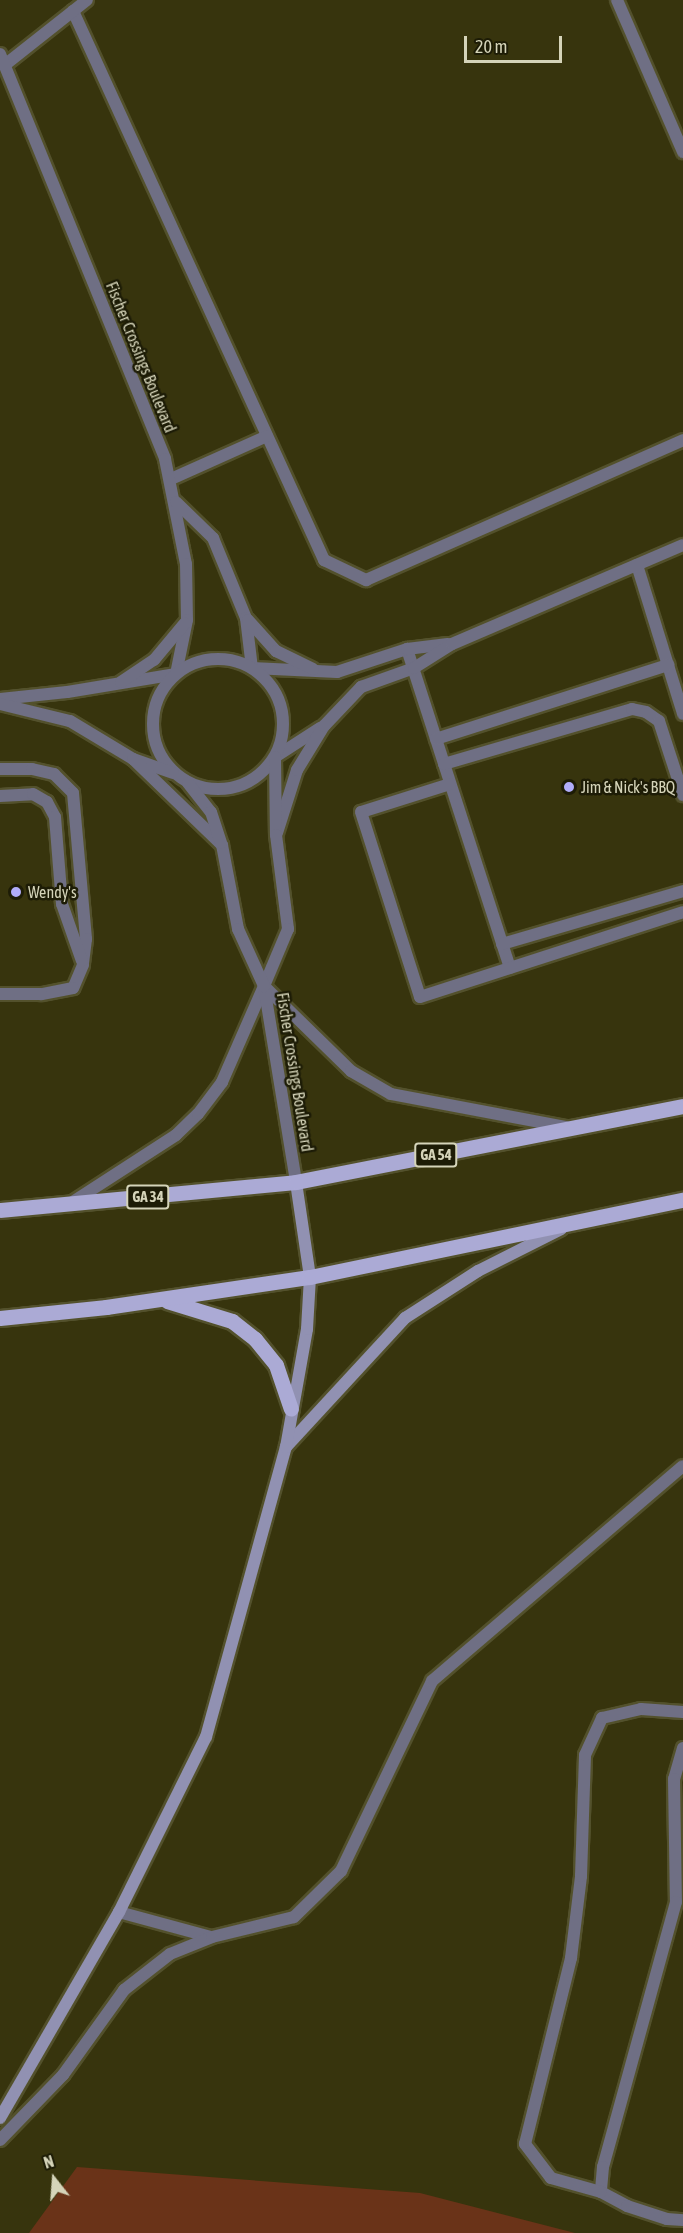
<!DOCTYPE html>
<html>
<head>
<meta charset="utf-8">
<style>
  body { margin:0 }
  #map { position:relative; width:683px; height:2233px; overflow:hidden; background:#37340d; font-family:"Asap Condensed",sans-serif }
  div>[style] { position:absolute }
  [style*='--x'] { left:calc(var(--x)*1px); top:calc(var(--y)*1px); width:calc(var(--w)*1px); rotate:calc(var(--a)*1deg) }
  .green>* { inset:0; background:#6a3318 }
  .roads { filter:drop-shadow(2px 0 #53512c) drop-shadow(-2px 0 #53512c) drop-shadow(0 2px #53512c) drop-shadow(0 -2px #53512c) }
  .lane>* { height:12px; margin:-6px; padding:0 6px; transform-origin:6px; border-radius:6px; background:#6f6f84 }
  .street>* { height:12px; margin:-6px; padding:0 6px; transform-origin:6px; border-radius:6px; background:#6f6f84 }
  .street>.ring { margin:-6px; padding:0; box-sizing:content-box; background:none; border:12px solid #6f6f84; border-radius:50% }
  .secondary>* { height:12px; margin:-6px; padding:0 6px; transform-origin:6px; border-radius:6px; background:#9191b2 }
  .primary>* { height:15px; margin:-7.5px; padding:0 7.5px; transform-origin:7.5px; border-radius:7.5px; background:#abaad5 }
  .dots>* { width:16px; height:16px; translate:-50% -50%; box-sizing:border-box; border:3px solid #1d1c06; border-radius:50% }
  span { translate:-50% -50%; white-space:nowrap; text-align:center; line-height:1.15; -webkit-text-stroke:5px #1d1c06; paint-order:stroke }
  .shield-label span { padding:2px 4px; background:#1d1c06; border:2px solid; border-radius:4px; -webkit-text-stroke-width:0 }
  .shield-label { font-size:15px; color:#d5d4b9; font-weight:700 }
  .street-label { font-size:16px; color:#d5d4b9 }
  .poi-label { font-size:16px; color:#d5d4b9 }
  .left { translate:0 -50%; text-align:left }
  .north { position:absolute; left:24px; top:2149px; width:60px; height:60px; -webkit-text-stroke:4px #1d1c06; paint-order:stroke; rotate:343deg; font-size:16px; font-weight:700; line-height:24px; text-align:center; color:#d5d4b9 }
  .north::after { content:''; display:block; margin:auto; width:21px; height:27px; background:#d5d4b9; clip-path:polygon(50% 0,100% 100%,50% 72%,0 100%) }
  .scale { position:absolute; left:464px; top:36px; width:98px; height:27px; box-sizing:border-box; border:3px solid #d5d4b9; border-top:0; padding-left:8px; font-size:18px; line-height:21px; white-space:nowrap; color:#d5d4b9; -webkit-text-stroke:4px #1d1c06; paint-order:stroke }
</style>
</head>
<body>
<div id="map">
  <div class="green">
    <div style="clip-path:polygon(77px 2167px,420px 2193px,575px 2233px,29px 2233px)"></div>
  </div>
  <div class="roads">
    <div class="lane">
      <div style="--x:617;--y:0;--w:166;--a:66.5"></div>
      <div style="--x:73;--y:11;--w:604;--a:65.43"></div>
      <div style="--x:324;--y:560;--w:47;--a:25.5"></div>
      <div style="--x:366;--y:580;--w:347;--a:-23.8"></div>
      <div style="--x:0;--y:62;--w:6;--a:18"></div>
      <div style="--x:6;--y:64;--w:103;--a:-38.3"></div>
      <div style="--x:171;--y:479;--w:105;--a:-24.1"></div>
      <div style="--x:637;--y:565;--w:156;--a:72.8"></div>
      <div style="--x:407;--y:649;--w:335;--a:72.1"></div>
      <div style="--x:252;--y:668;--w:85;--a:2.7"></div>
      <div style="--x:337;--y:672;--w:74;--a:-18.2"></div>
      <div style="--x:407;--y:649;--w:41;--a:-7"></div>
      <div style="--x:436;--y:739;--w:244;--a:-17.7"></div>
      <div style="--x:275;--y:757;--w:54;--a:-32.8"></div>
      <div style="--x:444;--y:764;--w:196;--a:-16.3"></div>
      <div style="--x:632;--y:709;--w:14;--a:12"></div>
      <div style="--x:646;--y:712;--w:16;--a:35"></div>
      <div style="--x:659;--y:721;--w:78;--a:72"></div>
      <div style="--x:0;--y:769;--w:32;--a:0"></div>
      <div style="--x:32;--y:769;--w:23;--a:13"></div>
      <div style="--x:54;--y:774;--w:27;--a:45"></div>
      <div style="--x:73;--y:793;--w:147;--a:84.9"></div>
      <div style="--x:86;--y:939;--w:26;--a:97"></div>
      <div style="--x:83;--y:965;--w:25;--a:113"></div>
      <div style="--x:73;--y:988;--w:33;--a:169"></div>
      <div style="--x:41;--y:994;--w:41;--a:180"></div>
      <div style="--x:450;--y:784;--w:93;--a:162.5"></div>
      <div style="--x:361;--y:812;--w:194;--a:72.3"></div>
      <div style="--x:420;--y:997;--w:276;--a:-17.9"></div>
      <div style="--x:0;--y:796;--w:33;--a:-3"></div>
      <div style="--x:33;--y:794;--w:16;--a:30"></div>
      <div style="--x:47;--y:802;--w:17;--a:62"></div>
      <div style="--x:55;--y:817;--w:87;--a:85.4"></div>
      <div style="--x:62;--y:904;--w:60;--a:70.7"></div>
      <div style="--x:277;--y:833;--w:66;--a:-72.4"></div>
      <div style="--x:297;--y:770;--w:52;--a:-58.5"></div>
      <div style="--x:324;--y:726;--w:54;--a:-46.5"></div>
      <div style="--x:361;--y:687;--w:56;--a:-19.7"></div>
      <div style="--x:414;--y:668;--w:45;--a:-32.3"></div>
      <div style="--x:452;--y:644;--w:251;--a:-23.2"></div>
      <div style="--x:502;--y:944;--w:189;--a:-16.3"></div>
      <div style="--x:71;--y:1203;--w:125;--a:-32.9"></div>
      <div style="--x:176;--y:1135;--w:30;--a:-44"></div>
      <div style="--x:198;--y:1114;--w:40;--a:-53"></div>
      <div style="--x:222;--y:1082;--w:105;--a:-66.4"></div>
      <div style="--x:264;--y:986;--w:122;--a:44.3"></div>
      <div style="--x:351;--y:1071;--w:46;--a:29.9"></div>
      <div style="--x:391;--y:1094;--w:178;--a:10.7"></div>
      <div style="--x:683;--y:1748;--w:32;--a:106"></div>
      <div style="--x:674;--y:1779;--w:123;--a:89.1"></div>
      <div style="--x:676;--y:1902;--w:275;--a:105.4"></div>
      <div style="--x:603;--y:2167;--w:25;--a:95"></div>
      <div style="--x:601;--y:2192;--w:30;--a:28"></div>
      <div style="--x:627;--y:2206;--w:42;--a:18"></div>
      <div style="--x:667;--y:2219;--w:16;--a:4"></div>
      <div style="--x:119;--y:1912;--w:95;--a:15.2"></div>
      <div style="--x:0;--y:2140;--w:91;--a:-45.9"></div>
      <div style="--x:63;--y:2075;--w:105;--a:-54.3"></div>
      <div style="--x:124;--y:1990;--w:58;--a:-38"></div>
      <div style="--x:170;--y:1954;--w:45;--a:-22"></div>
      <div style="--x:212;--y:1937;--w:84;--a:-13.7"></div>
      <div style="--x:294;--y:1917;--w:66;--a:-44.4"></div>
      <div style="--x:341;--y:1871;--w:211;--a:-64.4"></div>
      <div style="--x:432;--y:1681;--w:330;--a:-40.6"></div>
      <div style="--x:601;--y:2192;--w:52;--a:-164.4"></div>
      <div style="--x:551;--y:2178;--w:43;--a:-127.4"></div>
      <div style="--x:525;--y:2144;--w:192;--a:-76.1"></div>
      <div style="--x:571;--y:1958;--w:83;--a:-83"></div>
      <div style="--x:581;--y:1876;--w:121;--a:-88.1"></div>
      <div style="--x:585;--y:1755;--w:41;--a:-65.3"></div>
      <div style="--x:602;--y:1718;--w:40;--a:-13"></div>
      <div style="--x:641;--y:1709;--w:42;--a:4.1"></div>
    </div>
    <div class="street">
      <div style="--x:0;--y:54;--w:437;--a:67.8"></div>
      <div style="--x:165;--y:459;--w:107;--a:78.7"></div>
      <div style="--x:186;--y:564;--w:56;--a:89"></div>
      <div style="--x:187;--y:620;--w:55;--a:101.5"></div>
      <div style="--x:176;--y:674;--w:110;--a:170.6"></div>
      <div style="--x:67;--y:692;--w:67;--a:174"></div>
      <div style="--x:176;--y:502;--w:52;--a:44.2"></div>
      <div style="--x:213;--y:538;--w:87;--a:67.6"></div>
      <div style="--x:246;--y:618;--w:50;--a:83.2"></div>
      <div style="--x:248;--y:620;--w:42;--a:47.9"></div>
      <div style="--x:276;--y:651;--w:41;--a:25.9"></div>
      <div class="ring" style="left:153px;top:659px;width:118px;height:118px"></div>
      <div style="--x:121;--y:682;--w:40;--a:-34"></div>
      <div style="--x:154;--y:660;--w:48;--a:-50"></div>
      <div style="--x:0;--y:704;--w:72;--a:13.7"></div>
      <div style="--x:70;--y:721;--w:74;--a:31.1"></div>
      <div style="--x:133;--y:759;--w:42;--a:19.3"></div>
      <div style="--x:275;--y:757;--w:78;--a:89.3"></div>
      <div style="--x:276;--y:835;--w:95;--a:82.7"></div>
      <div style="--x:288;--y:929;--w:62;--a:112.8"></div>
      <div style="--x:264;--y:986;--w:199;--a:80.7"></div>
      <div style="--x:133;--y:759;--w:124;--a:44"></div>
      <div style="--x:222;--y:845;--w:86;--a:79.2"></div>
      <div style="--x:238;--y:929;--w:63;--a:65.5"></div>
      <div style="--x:188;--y:783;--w:37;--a:52"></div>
      <div style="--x:211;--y:812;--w:32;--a:72"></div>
    </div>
    <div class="secondary">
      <div style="--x:286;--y:1447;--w:176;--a:-47.3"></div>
      <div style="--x:405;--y:1318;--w:87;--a:-32.8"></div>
      <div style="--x:478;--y:1271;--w:93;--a:-26.8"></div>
      <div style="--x:0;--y:2118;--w:238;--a:-60"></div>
      <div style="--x:119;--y:1912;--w:195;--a:-63.6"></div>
      <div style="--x:206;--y:1737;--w:301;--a:-74.6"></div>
      <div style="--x:286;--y:1447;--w:120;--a:-79.9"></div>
      <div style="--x:307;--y:1329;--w:52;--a:-86.7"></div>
      <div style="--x:310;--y:1277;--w:96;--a:-98.4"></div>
    </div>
    <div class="primary">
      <div style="--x:0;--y:1210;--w:297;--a:-5.4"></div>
      <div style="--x:296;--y:1182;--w:394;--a:-11.1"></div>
      <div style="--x:167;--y:1301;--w:68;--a:17.1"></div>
      <div style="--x:232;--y:1321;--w:29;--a:38"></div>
      <div style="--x:255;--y:1339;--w:33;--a:51"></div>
      <div style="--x:276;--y:1365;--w:46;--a:71.2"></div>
      <div style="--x:0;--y:1318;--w:107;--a:-5.9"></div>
      <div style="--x:106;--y:1307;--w:206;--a:-8.4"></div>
      <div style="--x:310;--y:1277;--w:381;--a:-11.7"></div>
    </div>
  </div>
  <div class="dots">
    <div style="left:569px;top:787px;background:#b1adfa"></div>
    <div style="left:16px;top:892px;background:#b1adfa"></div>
  </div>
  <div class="shield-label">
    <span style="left:436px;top:1155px">GA 54</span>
    <span style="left:148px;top:1197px">GA 34</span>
  </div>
  <div class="street-label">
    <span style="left:141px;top:357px;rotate:68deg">Fischer Crossings Boulevard</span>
    <span style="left:295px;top:1072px;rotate:81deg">Fischer Crossings Boulevard</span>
  </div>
  <div class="poi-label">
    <span class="left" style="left:581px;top:787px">Jim &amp; Nick's BBQ</span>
    <span class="left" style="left:28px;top:892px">Wendy's</span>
  </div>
  <div class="north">N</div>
  <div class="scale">20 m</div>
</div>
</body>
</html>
